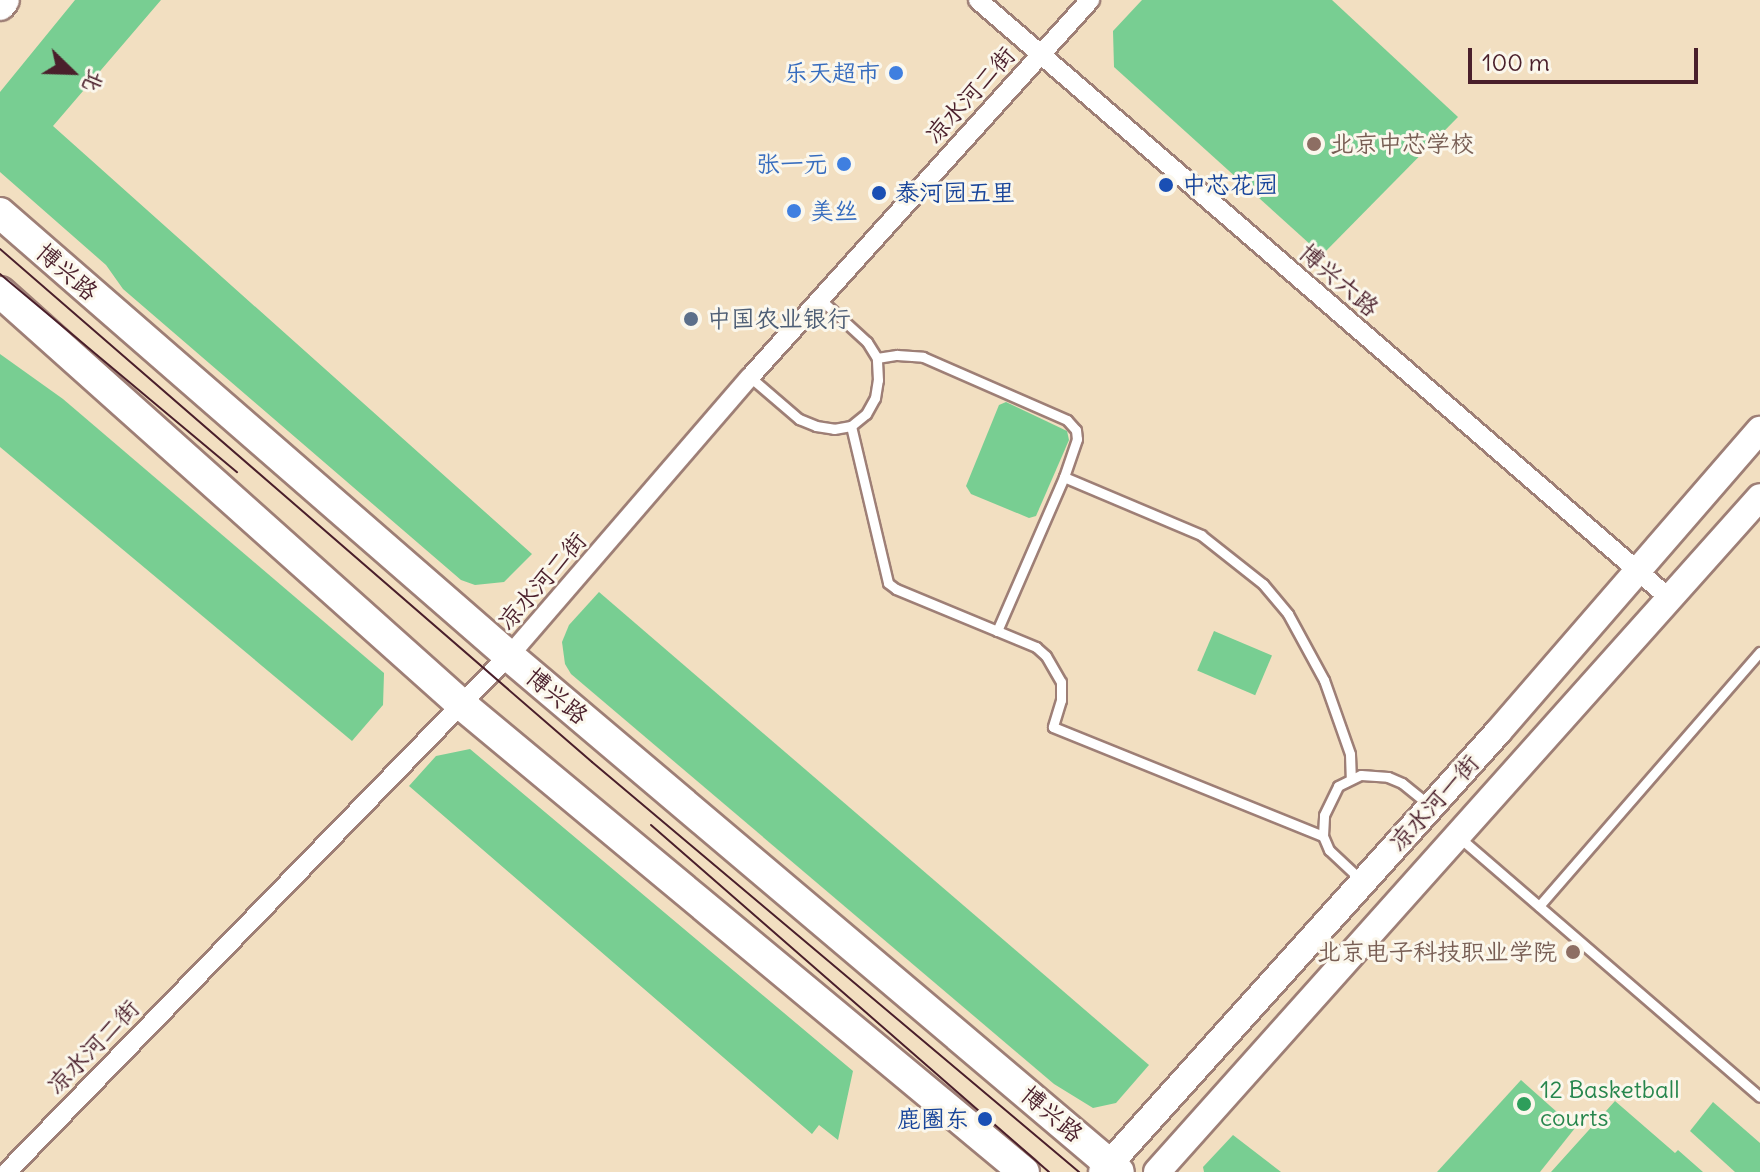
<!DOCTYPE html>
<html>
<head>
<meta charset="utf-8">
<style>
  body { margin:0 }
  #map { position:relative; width:1760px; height:1172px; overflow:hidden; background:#f2dfc1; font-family:Delius,"LXGW WenKai TC",sans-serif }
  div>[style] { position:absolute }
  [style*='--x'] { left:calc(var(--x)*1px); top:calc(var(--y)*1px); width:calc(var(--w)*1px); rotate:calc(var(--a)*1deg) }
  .green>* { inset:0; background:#78ce92; transform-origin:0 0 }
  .roads { filter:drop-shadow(2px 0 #9e7f76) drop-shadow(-2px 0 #9e7f76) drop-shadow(0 2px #9e7f76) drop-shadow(0 -2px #9e7f76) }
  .service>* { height:9px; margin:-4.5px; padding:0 4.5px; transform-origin:4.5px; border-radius:4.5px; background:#fff }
  .minor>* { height:18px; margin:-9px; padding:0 9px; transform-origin:9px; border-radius:9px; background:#fff }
  .secondary>* { height:26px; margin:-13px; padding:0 13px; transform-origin:13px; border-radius:13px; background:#fff }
  .primary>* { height:30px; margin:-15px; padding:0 15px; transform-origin:15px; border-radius:15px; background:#fff }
  .tram>* { height:2px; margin:-1px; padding:0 1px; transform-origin:1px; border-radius:1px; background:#4a1f2b }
  .dots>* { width:22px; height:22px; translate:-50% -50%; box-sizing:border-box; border:4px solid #fbf7ec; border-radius:50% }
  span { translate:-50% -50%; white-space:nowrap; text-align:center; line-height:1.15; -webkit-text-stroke:6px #fbf7ec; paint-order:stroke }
  .shop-label { font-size:24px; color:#366cbe }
  .right { translate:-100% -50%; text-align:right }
  .left { translate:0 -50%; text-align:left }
  .street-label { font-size:24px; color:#4a1f2b }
  .education-label { font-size:24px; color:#785e54 }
  .transit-label { font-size:24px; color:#164399 }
  .service-label { font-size:24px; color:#4e5e75 }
  .leisure-label { font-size:24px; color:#27864d }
  .north { position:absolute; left:32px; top:32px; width:80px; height:80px; -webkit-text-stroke:6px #fbf7ec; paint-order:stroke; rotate:113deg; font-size:22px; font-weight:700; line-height:32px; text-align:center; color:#4a1f2b }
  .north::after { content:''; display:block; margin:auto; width:28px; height:36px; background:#4a1f2b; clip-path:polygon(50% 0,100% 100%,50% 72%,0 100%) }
  .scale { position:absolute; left:1468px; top:48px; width:230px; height:36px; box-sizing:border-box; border:4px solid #4a1f2b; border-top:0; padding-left:10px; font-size:24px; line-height:28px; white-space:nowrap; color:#4a1f2b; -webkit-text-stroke:6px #fbf7ec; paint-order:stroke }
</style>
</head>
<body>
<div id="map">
  <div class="green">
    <div style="clip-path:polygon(75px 0,161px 0,53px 126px,532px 554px,504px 582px,475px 585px,461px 580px,123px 289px,106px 265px,0 172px,0 92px)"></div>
    <div style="clip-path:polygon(1142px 0,1332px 0,1458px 117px,1322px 255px,1114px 67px,1113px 31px)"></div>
    <div style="clip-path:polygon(0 354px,63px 399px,384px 673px,383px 705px,352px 741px,0 447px)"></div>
    <div style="clip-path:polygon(1006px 402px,1067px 431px,1069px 440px,1036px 516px,1029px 518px,971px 494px,966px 486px,999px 405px)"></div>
    <div style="clip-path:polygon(599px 592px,1149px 1065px,1116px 1103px,1093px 1108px,1054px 1084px,571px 674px,565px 664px,562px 642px,569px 625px)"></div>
    <div style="left:1214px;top:631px;width:63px;height:43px;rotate:23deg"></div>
    <div style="clip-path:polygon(470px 749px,853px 1071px,838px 1140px,819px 1125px,812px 1134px,409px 786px,436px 756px)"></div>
    <div style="clip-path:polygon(1521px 1080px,1575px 1128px,1540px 1172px,1437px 1172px)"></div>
    <div style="clip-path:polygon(1615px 1101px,1675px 1153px,1678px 1150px,1703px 1172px,1551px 1172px)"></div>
    <div style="clip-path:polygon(1713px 1102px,1760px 1143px,1760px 1172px,1735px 1172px,1690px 1131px)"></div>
    <div style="clip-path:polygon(1233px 1135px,1281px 1172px,1204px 1172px,1203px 1167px)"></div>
  </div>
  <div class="roads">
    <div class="service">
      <div style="--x:877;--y:358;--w:20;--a:-9"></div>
      <div style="--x:897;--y:355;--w:26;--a:4"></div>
      <div style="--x:923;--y:357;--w:157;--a:23.6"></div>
      <div style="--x:1067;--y:420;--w:13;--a:48"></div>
      <div style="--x:1076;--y:430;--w:9;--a:84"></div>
      <div style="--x:1077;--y:439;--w:40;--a:108.9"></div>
      <div style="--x:1064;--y:477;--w:149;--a:22.9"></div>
      <div style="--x:1201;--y:535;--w:79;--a:38.3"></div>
      <div style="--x:1263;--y:584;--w:39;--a:50"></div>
      <div style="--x:1288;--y:614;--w:75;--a:61.4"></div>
      <div style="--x:1324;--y:680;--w:78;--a:70.6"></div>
      <div style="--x:1350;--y:754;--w:23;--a:88"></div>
      <div style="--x:750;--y:377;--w:65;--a:40.6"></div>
      <div style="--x:799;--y:419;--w:18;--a:22"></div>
      <div style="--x:816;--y:426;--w:18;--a:9"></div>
      <div style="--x:834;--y:429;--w:17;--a:-10"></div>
      <div style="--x:851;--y:426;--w:19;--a:-39"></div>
      <div style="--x:866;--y:414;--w:18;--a:-61"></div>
      <div style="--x:875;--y:398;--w:18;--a:-81"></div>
      <div style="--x:878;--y:380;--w:22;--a:-93"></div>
      <div style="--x:877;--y:358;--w:19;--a:-122"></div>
      <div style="--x:867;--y:342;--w:64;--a:-137.5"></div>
      <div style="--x:851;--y:426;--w:161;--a:76.7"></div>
      <div style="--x:888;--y:583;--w:10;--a:37"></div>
      <div style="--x:896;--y:589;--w:152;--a:22.5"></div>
      <div style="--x:1036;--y:647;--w:13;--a:42"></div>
      <div style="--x:1046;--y:656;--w:30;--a:60"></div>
      <div style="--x:1061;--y:682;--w:18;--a:90"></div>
      <div style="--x:1061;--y:700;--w:28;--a:107"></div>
      <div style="--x:1053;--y:727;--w:291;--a:22"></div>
      <div style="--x:997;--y:631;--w:168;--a:-66.5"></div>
      <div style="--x:1460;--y:838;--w:396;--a:40.8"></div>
      <div style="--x:1360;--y:879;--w:42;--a:-136.9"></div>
      <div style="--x:1329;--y:850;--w:15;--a:-113"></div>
      <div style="--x:1323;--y:836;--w:21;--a:-87"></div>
      <div style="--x:1324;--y:815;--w:32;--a:-64"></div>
      <div style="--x:1338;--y:786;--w:25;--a:-26"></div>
      <div style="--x:1361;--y:775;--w:27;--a:4"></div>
      <div style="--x:1388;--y:777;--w:15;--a:23"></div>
      <div style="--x:1402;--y:783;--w:33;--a:39"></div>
      <div style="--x:1539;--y:906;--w:337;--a:-49"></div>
    </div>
    <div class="minor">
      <div style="--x:978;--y:0;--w:914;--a:40.87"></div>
      <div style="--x:7;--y:1172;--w:729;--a:-45.83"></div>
      <div style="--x:515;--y:649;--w:359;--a:-49.2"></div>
      <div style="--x:750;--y:377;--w:508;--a:-47.95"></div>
    </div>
    <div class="secondary">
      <div style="--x:1102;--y:1172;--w:592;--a:-48.01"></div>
      <div style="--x:1498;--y:732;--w:400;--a:-49.1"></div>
      <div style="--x:1157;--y:1172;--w:905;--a:-48.22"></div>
    </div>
    <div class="primary">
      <div style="--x:0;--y:5;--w:6;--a:-51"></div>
      <div style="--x:0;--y:213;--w:673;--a:41.03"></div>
      <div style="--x:508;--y:655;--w:800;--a:40.24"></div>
      <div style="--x:0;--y:292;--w:618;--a:41.79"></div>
      <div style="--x:461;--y:704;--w:732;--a:39.74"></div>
    </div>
  </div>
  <div class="tram">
    <div style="--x:0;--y:249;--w:783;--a:40.91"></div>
    <div style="--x:592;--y:762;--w:637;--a:40.09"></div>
    <div style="--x:0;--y:274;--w:309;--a:39.9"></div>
    <div style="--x:651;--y:825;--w:528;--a:41.08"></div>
  </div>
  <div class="dots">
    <div style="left:896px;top:73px;background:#3f7fe0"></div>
    <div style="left:1314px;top:144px;background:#8d6e63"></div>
    <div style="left:844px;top:164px;background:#3f7fe0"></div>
    <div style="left:1166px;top:185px;background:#1a4fb4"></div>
    <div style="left:879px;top:193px;background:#1a4fb4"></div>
    <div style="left:794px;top:211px;background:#3f7fe0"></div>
    <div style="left:691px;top:319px;background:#5c6f8a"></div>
    <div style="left:1573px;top:952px;background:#8d6e63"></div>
    <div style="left:1524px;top:1104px;background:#2e9e5b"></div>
    <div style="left:985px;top:1119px;background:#1a4fb4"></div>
  </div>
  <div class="shop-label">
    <span class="right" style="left:880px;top:73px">乐天超市</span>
    <span class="right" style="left:828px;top:164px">张一元</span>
    <span class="left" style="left:810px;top:211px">美丝</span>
  </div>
  <div class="street-label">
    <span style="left:970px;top:95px;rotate:-48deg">凉水河二街</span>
    <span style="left:67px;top:272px;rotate:41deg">博兴路</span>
    <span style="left:1339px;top:280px;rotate:41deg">博兴六路</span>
    <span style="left:542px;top:581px;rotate:-49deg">凉水河二街</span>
    <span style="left:557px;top:696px;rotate:40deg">博兴路</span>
    <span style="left:1434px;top:803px;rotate:-48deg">凉水河一街</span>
    <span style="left:93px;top:1047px;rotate:-46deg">凉水河二街</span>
    <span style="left:1052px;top:1114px;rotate:40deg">博兴路</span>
  </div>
  <div class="education-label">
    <span class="left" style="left:1330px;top:144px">北京中芯学校</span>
    <span class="right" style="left:1557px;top:952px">北京电子科技职业学院</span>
  </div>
  <div class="transit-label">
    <span class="left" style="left:1182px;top:185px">中芯花园</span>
    <span class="left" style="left:895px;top:193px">泰河园五里</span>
    <span class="right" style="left:969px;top:1119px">鹿圈东</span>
  </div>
  <div class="service-label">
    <span class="left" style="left:707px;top:319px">中国农业银行</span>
  </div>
  <div class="leisure-label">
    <span class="left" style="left:1540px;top:1104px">12 Basketball<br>courts</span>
  </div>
  <div class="north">北</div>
  <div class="scale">100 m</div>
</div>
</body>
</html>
